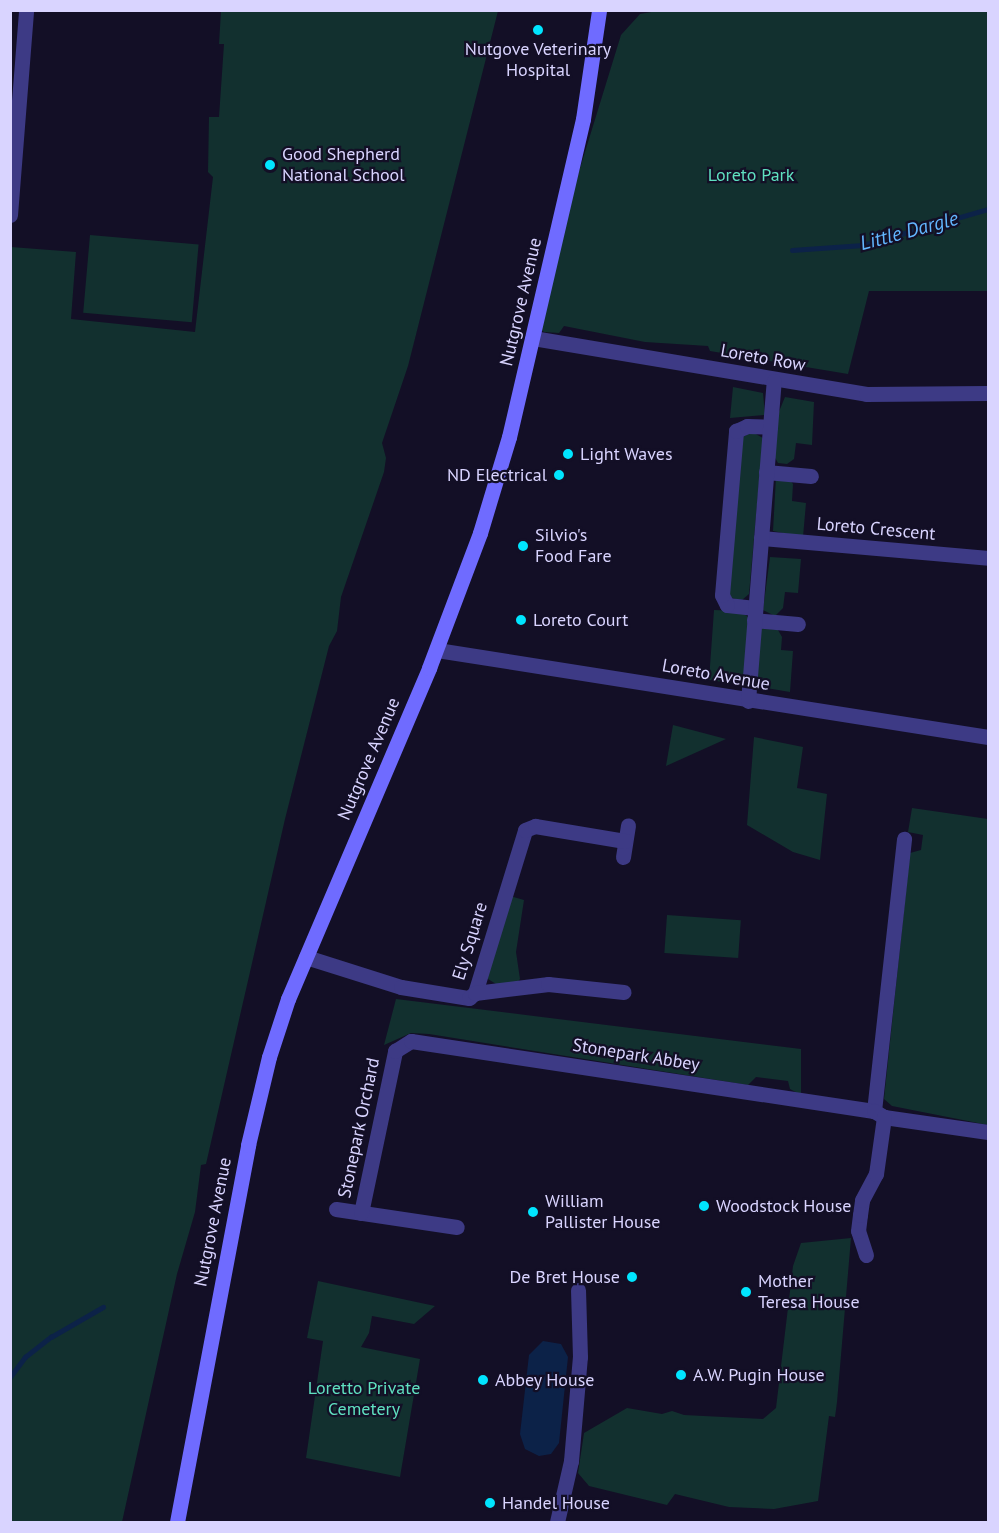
<!DOCTYPE html>
<html>
<head>
<meta charset="utf-8">
<style>
  body { margin:0 }
  #map { position:relative; width:999px; height:1533px; overflow:hidden; background:#130f26; font-family:"PT Sans",sans-serif }
  div>[style] { position:absolute }
  [style*='--x'] { left:calc(var(--x)*1px); top:calc(var(--y)*1px); width:calc(var(--w)*1px); rotate:calc(var(--a)*1deg) }
  .green>* { inset:0; background:#12302f; transform-origin:0 0 }
  .water>* { inset:0; background:#0c2248 }
  .stream>* { height:4.5px; margin:-2.25px; padding:0 2.25px; transform-origin:2.25px; border-radius:2.25px; background:#0c2248 }
  .minor>* { height:15px; margin:-7.5px; padding:0 7.5px; transform-origin:7.5px; border-radius:7.5px; background:#3d3a85 }
  .secondary>* { height:15px; margin:-7.5px; padding:0 7.5px; transform-origin:7.5px; border-radius:7.5px; background:#6f6bff }
  .dots>* { width:16px; height:16px; translate:-50% -50%; box-sizing:border-box; border:3px solid #130f26; border-radius:50% }
  span { translate:-50% -50%; white-space:nowrap; text-align:center; line-height:1.15; -webkit-text-stroke:4.5px #130f26; paint-order:stroke }
  .poi-label { font-size:18px; color:#d9d4ff }
  .left { translate:0 -50%; text-align:left }
  .right { translate:-100% -50%; text-align:right }
  .park-label { font-size:18px; color:#5fe0c0 }
  .street-label { font-size:18px; color:#d9d4ff }
  .water-label { font-size:20px; color:#62b6ff; font-style:italic }
  .frame { position:absolute; inset:0; border:12px solid #d9d4ff; pointer-events:none }
</style>
</head>
<body>
<div id="map">
  <div class="green">
    <div style="clip-path:polygon(663px 10px,988px 11px,988px 291px,869px 291px,848px 374px,710px 351px,708px 346px,645px 342px,564px 326px,559px 333px,544px 332px,532px 324px,621px 35px,640px 14px)"></div>
    <div style="clip-path:polygon(221px 11px,498px 11px,408px 366px,382px 443px,386px 458px,384px 472px,341px 597px,337px 631px,329px 646px,285px 819px,206px 1164px,201px 1165px,195px 1212px,177px 1274px,122px 1522px,11px 1522px,11px 247px,76px 252px,71px 319px,195px 332px,213px 177px,208px 172px,209px 117px,219px 117px,224px 44px,219px 44px)"></div>
    <div style="left:90px;top:235px;width:109px;height:78px;rotate:5deg"></div>
    <div style="clip-path:polygon(733px 387px,763px 393px,765px 415px,730px 418px)"></div>
    <div style="clip-path:polygon(785px 397px,814px 402px,812px 445px,796px 443px,794px 459px,787px 464px,778px 463px,774px 456px,778px 414px)"></div>
    <div style="clip-path:polygon(752px 432px,763px 438px,749px 594px,742px 600px,731px 598px,728px 587px,741px 438px)"></div>
    <div style="clip-path:polygon(776px 477px,789px 479px,793px 484px,792px 501px,806px 503px,803px 537px,773px 531px)"></div>
    <div style="clip-path:polygon(770px 557px,801px 559px,798px 593px,785px 592px,783px 608px,775px 616px,763px 610px)"></div>
    <div style="clip-path:polygon(714px 610px,739px 611px,750px 618px,744px 678px,737px 684px,709px 680px)"></div>
    <div style="clip-path:polygon(761px 628px,778px 630px,782px 637px,781px 650px,793px 651px,790px 692px,760px 687px,757px 679px)"></div>
    <div style="clip-path:polygon(673px 725px,726px 739px,666px 766px)"></div>
    <div style="clip-path:polygon(754px 737px,803px 747px,797px 788px,827px 794px,820px 860px,793px 852px,747px 825px)"></div>
    <div style="clip-path:polygon(912px 808px,988px 819px,988px 1125px,892px 1106px,884px 1099px,910px 853px,921px 850px,923px 835px,908px 832px)"></div>
    <div style="clip-path:polygon(510px 896px,524px 900px,516px 952px,520px 979px,515px 985px,496px 984px,488px 979px,487px 971px)"></div>
    <div style="left:667px;top:915px;width:74px;height:38px;rotate:4deg"></div>
    <div style="clip-path:polygon(396px 999px,801px 1049px,801px 1095px,790px 1089px,788px 1081px,756px 1077px,748px 1085px,429px 1034px,411px 1033px,384px 1045px)"></div>
    <div style="clip-path:polygon(851px 1238px,837px 1402px,835px 1417px,829px 1416px,818px 1501px,774px 1509px,729px 1507px,675px 1494px,667px 1505px,589px 1486px,578px 1473px,584px 1433px,627px 1408px,662px 1414px,672px 1411px,684px 1415px,763px 1419px,776px 1408px,793px 1266px,801px 1243px)"></div>
    <div style="clip-path:polygon(318px 1281px,435px 1306px,414px 1324px,372px 1316px,369px 1333px,361px 1347px,420px 1359px,400px 1477px,306px 1458px,323px 1341px,307px 1338px)"></div>
  </div>
  <div class="water">
    <div style="clip-path:polygon(543px 1341px,561px 1344px,568px 1357px,559px 1443px,551px 1454px,539px 1456px,525px 1449px,520px 1434px,529px 1355px)"></div>
  </div>
  <div class="stream">
    <div style="--x:792;--y:250;--w:71;--a:-4"></div>
    <div style="--x:863;--y:245;--w:130;--a:-16.1"></div>
    <div style="--x:10;--y:1377;--w:25;--a:-53"></div>
    <div style="--x:25;--y:1357;--w:33;--a:-38"></div>
    <div style="--x:51;--y:1337;--w:60;--a:-30"></div>
  </div>
  <div class="minor">
    <div style="--x:10;--y:215;--w:206;--a:-85.5"></div>
    <div style="--x:533;--y:338;--w:338;--a:9.5"></div>
    <div style="--x:866;--y:394;--w:122;--a:-0.5"></div>
    <div style="--x:766;--y:472;--w:45;--a:5.1"></div>
    <div style="--x:761;--y:538;--w:228;--a:5"></div>
    <div style="--x:755;--y:608;--w:28;--a:-174"></div>
    <div style="--x:727;--y:605;--w:11;--a:-117"></div>
    <div style="--x:722;--y:595;--w:165;--a:-85.1"></div>
    <div style="--x:736;--y:431;--w:12;--a:-24"></div>
    <div style="--x:747;--y:426;--w:23;--a:2"></div>
    <div style="--x:754;--y:620;--w:44;--a:5.2"></div>
    <div style="--x:437;--y:650;--w:558;--a:8.97"></div>
    <div style="--x:748;--y:701;--w:321;--a:-85.4"></div>
    <div style="--x:623;--y:857;--w:32;--a:-81"></div>
    <div style="--x:306;--y:957;--w:100;--a:17.5"></div>
    <div style="--x:401;--y:987;--w:69;--a:9.2"></div>
    <div style="--x:469;--y:998;--w:8;--a:-40"></div>
    <div style="--x:475;--y:993;--w:170;--a:-72.9"></div>
    <div style="--x:525;--y:830;--w:11;--a:-22"></div>
    <div style="--x:535;--y:826;--w:91;--a:9.5"></div>
    <div style="--x:475;--y:993;--w:74;--a:-7"></div>
    <div style="--x:548;--y:984;--w:76;--a:6"></div>
    <div style="--x:874;--y:1111;--w:274;--a:-83.7"></div>
    <div style="--x:336;--y:1209;--w:122;--a:8.5"></div>
    <div style="--x:361;--y:1213;--w:166;--a:-78.1"></div>
    <div style="--x:395;--y:1051;--w:19;--a:-32"></div>
    <div style="--x:411;--y:1041;--w:468;--a:8.6"></div>
    <div style="--x:874;--y:1111;--w:12;--a:31"></div>
    <div style="--x:884;--y:1117;--w:105;--a:8.2"></div>
    <div style="--x:866;--y:1255;--w:25;--a:-108"></div>
    <div style="--x:858;--y:1231;--w:16;--a:-83"></div>
    <div style="--x:860;--y:1215;--w:15;--a:-82"></div>
    <div style="--x:862;--y:1200;--w:30;--a:-62"></div>
    <div style="--x:876;--y:1174;--w:58;--a:-82"></div>
    <div style="--x:557;--y:1522;--w:63;--a:-77.1"></div>
    <div style="--x:571;--y:1461;--w:104;--a:-85.1"></div>
    <div style="--x:580;--y:1357;--w:67;--a:-91.7"></div>
  </div>
  <div class="secondary">
    <div style="--x:177;--y:1522;--w:384;--a:-79.3"></div>
    <div style="--x:248;--y:1145;--w:90;--a:-76.6"></div>
    <div style="--x:269;--y:1057;--w:61;--a:-71.9"></div>
    <div style="--x:288;--y:999;--w:360;--a:-66.9"></div>
    <div style="--x:429;--y:668;--w:144;--a:-69.3"></div>
    <div style="--x:480;--y:533;--w:100;--a:-73.2"></div>
    <div style="--x:509;--y:437;--w:326;--a:-76.9"></div>
    <div style="--x:583;--y:119;--w:110;--a:-81.6"></div>
  </div>
  <div class="dots">
    <div style="left:538px;top:30px;background:#00e5ff"></div>
    <div style="left:270px;top:165px;background:#00e5ff"></div>
    <div style="left:568px;top:454px;background:#00e5ff"></div>
    <div style="left:559px;top:475px;background:#00e5ff"></div>
    <div style="left:523px;top:546px;background:#00e5ff"></div>
    <div style="left:521px;top:620px;background:#00e5ff"></div>
    <div style="left:704px;top:1206px;background:#00e5ff"></div>
    <div style="left:533px;top:1212px;background:#00e5ff"></div>
    <div style="left:632px;top:1277px;background:#00e5ff"></div>
    <div style="left:746px;top:1292px;background:#00e5ff"></div>
    <div style="left:681px;top:1375px;background:#00e5ff"></div>
    <div style="left:483px;top:1380px;background:#00e5ff"></div>
    <div style="left:490px;top:1503px;background:#00e5ff"></div>
  </div>
  <div class="poi-label">
    <span style="left:538px;top:60px">Nutgove Veterinary<br>Hospital</span>
    <span class="left" style="left:282px;top:165px">Good Shepherd<br>National School</span>
    <span class="left" style="left:580px;top:454px">Light Waves</span>
    <span class="right" style="left:547px;top:475px">ND Electrical</span>
    <span class="left" style="left:535px;top:546px">Silvio's<br>Food Fare</span>
    <span class="left" style="left:533px;top:620px">Loreto Court</span>
    <span class="left" style="left:545px;top:1212px">William<br>Pallister House</span>
    <span class="left" style="left:716px;top:1206px">Woodstock House</span>
    <span class="right" style="left:620px;top:1277px">De Bret House</span>
    <span class="left" style="left:758px;top:1292px">Mother<br>Teresa House</span>
    <span class="left" style="left:693px;top:1375px">A.W. Pugin House</span>
    <span class="left" style="left:495px;top:1380px">Abbey House</span>
    <span class="left" style="left:502px;top:1503px">Handel House</span>
  </div>
  <div class="park-label">
    <span style="left:751px;top:175px">Loreto Park</span>
    <span style="left:364px;top:1399px">Loretto Private<br>Cemetery</span>
  </div>
  <div class="street-label">
    <span style="left:521px;top:302px;rotate:-77deg">Nutgrove Avenue</span>
    <span style="left:763px;top:358px;rotate:10deg">Loreto Row</span>
    <span style="left:876px;top:529px;rotate:5deg">Loreto Crescent</span>
    <span style="left:716px;top:675px;rotate:10deg">Loreto Avenue</span>
    <span style="left:369px;top:759px;rotate:-67deg">Nutgrove Avenue</span>
    <span style="left:470px;top:941px;rotate:-73deg">Ely Square</span>
    <span style="left:636px;top:1055px;rotate:9deg">Stonepark Abbey</span>
    <span style="left:359px;top:1128px;rotate:-78deg">Stonepark Orchard</span>
    <span style="left:213px;top:1222px;rotate:-79deg">Nutgrove Avenue</span>
  </div>
  <div class="water-label">
    <span style="left:909px;top:231px;rotate:-15deg">Little Dargle</span>
  </div>
  <div class="frame"></div>
</div>
</body>
</html>
